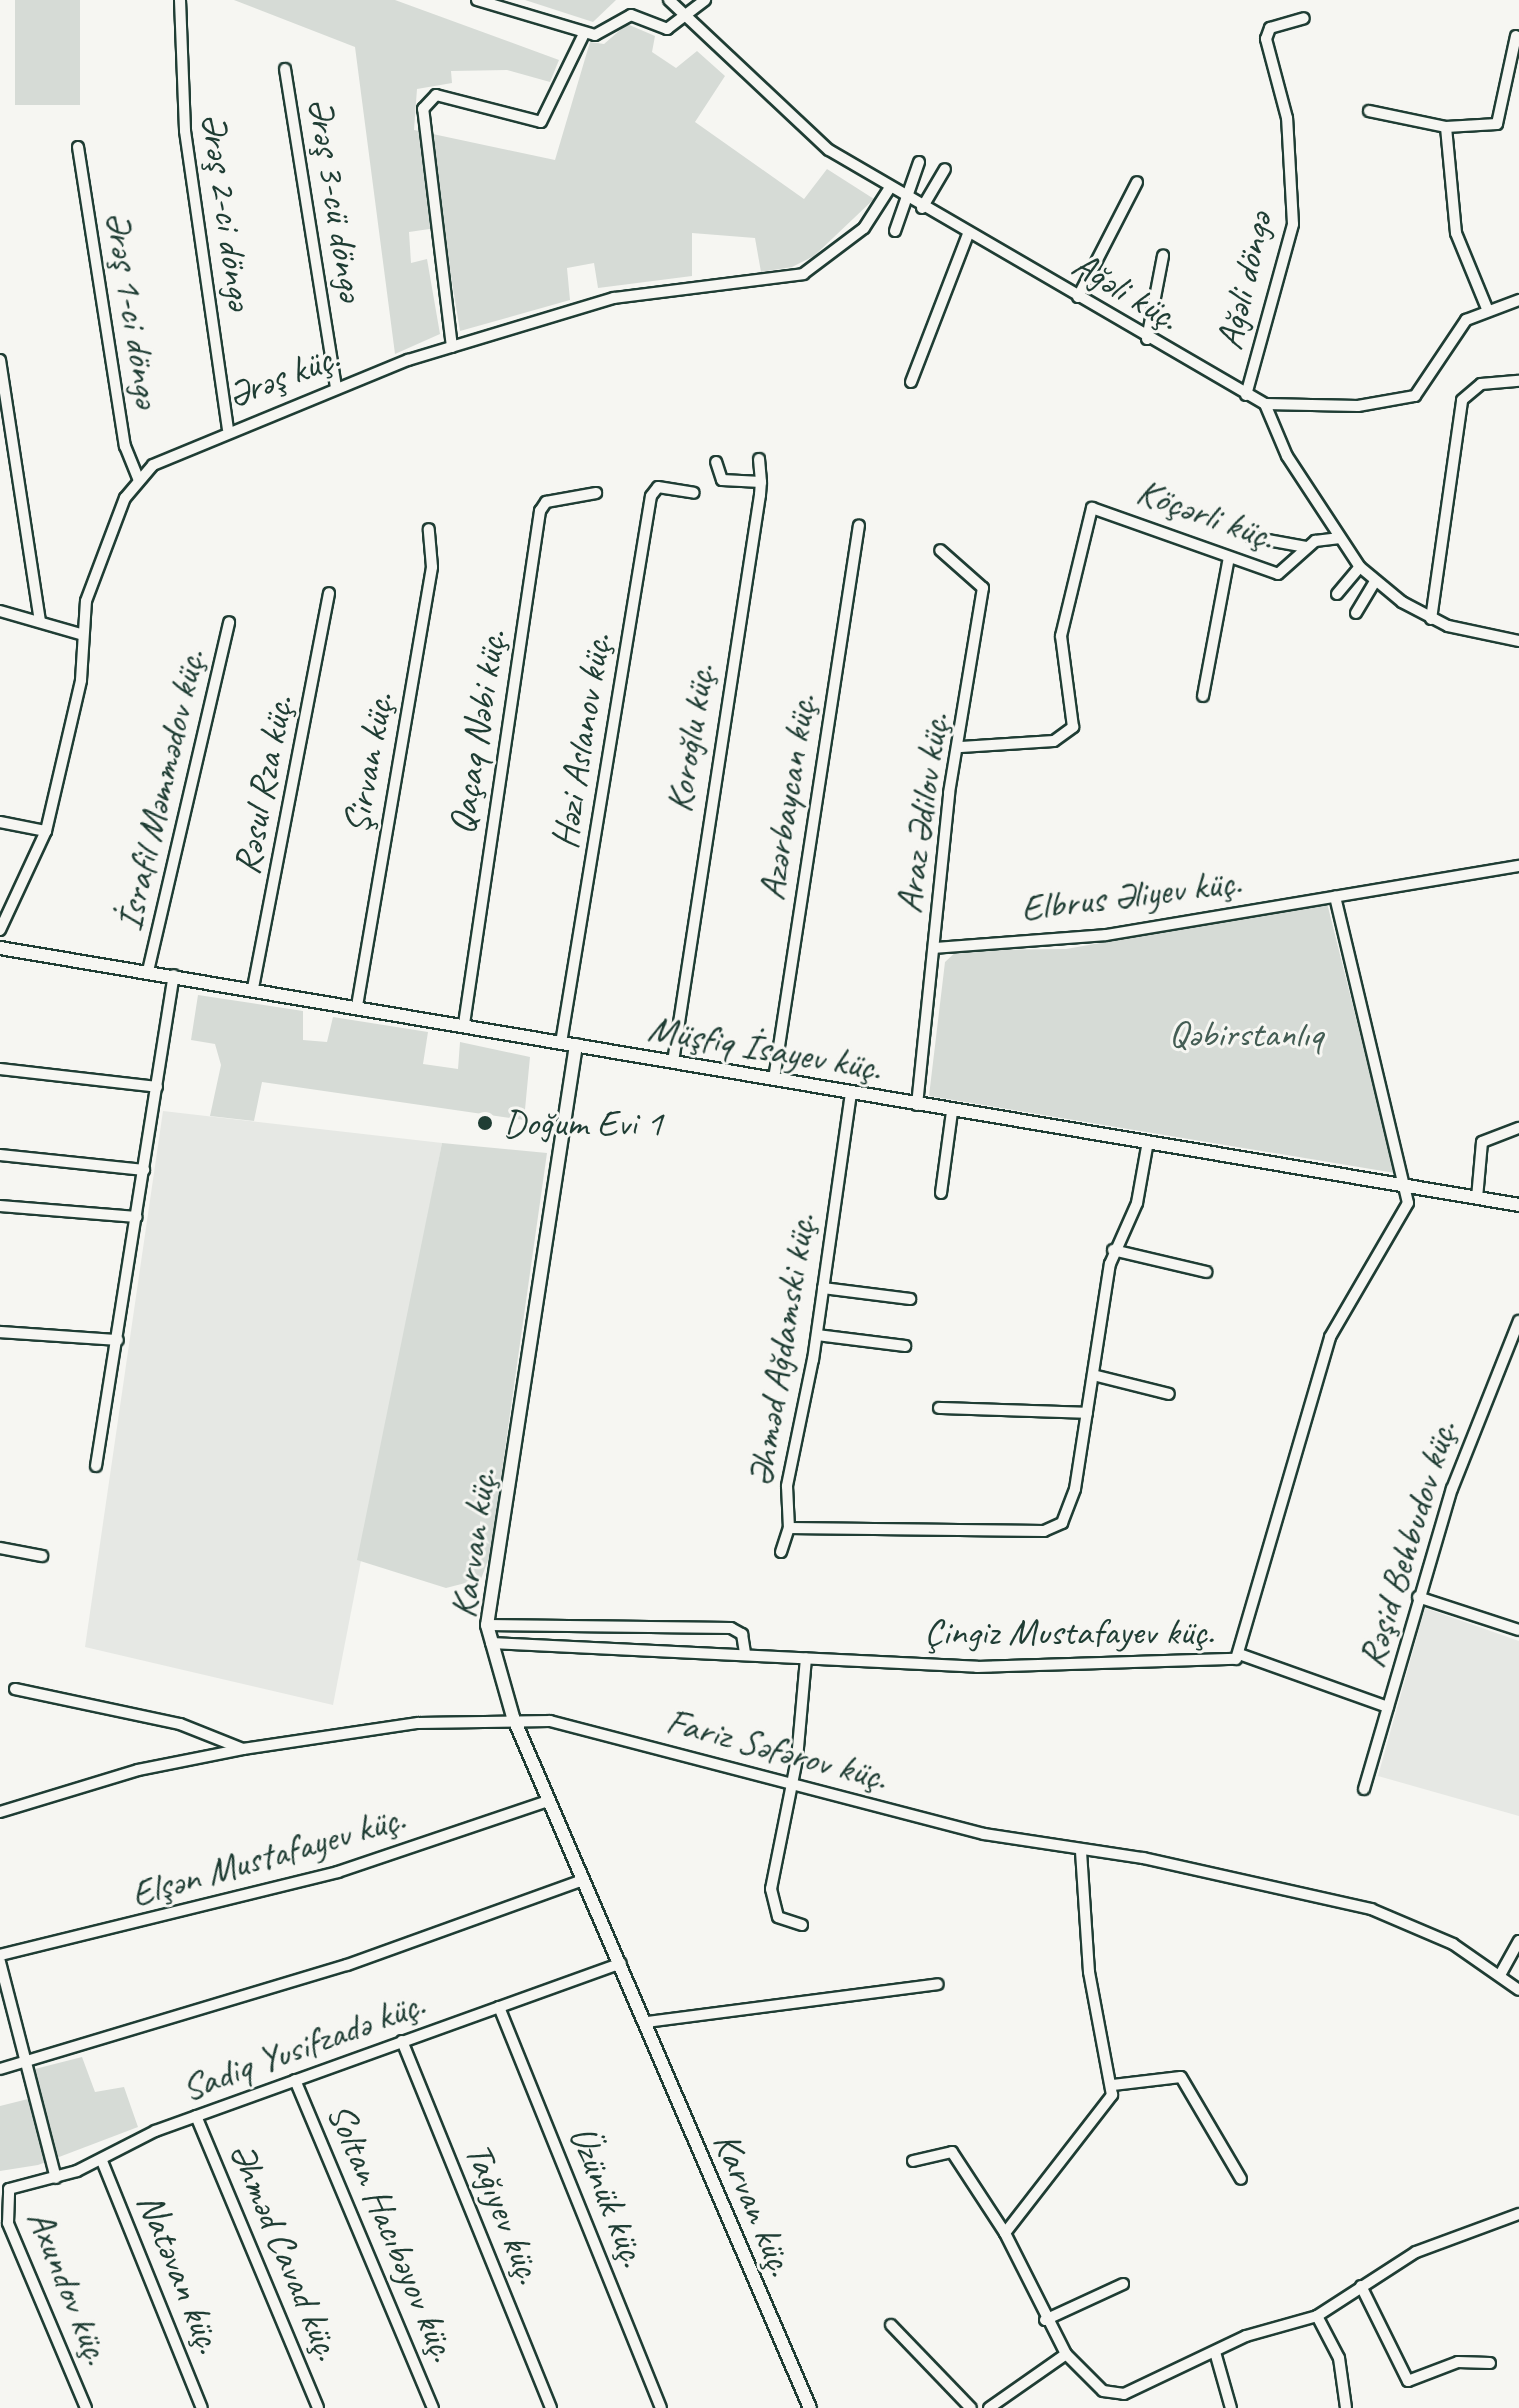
<!DOCTYPE html>
<html>
<head>
<meta charset="utf-8">
<style>
  body { margin:0 }
  #map { position:relative; width:1519px; height:2408px; overflow:hidden; background:#f6f6f2; font-family:Caveat,sans-serif }
  div>[style] { position:absolute }
  [style*='--x'] { left:calc(var(--x)*1px); top:calc(var(--y)*1px); width:calc(var(--w)*1px); rotate:calc(var(--a)*1deg) }
  .built>* { inset:0; background:#e6e8e4 }
  .green>* { inset:0; background:#d6dbd6; transform-origin:0 0 }
  .roads { filter:drop-shadow(2px 0 #1f3d34) drop-shadow(-2px 0 #1f3d34) drop-shadow(0 2px #1f3d34) drop-shadow(0 -2px #1f3d34) }
  .minor>* { height:10px; margin:-5px; padding:0 5px; transform-origin:5px; border-radius:5px; background:#f6f6f2 }
  .tertiary>* { height:12px; margin:-6px; padding:0 6px; transform-origin:6px; border-radius:6px; background:#f6f6f2 }
  .dots>* { width:22px; height:22px; translate:-50% -50%; box-sizing:border-box; border:4px solid #f6f6f2; border-radius:50% }
  span { translate:-50% -50%; white-space:nowrap; text-align:center; line-height:1.15; -webkit-text-stroke:6px #f6f6f2; paint-order:stroke }
  .street-label { font-size:38px; color:#1f3d34 }
  .park-label { font-size:38px; color:#445d54 }
  .poi-label { font-size:38px; color:#1f3d34 }
  .left { translate:0 -50%; text-align:left }
</style>
</head>
<body>
<div id="map">
  <div class="built">
    <div style="clip-path:polygon(163px 1111px,442px 1143px,333px 1705px,85px 1647px)"></div>
    <div style="clip-path:polygon(1425px 1608px,1519px 1641px,1519px 1816px,1378px 1776px)"></div>
  </div>
  <div class="green">
    <div style="left:15px;top:0;width:65px;height:105px"></div>
    <div style="clip-path:polygon(234px 0,395px 0,559px 60px,550px 82px,507px 70px,451px 71px,452px 83px,417px 89px,414px 130px,555px 160px,590px 42px,604px 44px,627px 24px,655px 36px,652px 52px,676px 68px,697px 51px,725px 76px,695px 122px,804px 199px,827px 169px,874px 199px,814px 256px,792px 267px,761px 272px,755px 238px,692px 233px,692px 276px,598px 288px,594px 263px,567px 268px,570px 300px,460px 331px,443px 227px,409px 232px,411px 263px,427px 259px,440px 334px,395px 354px,355px 47px)"></div>
    <div style="clip-path:polygon(525px 0,616px 0,593px 22px)"></div>
    <div style="clip-path:polygon(1327px 903px,1395px 1173px,929px 1096px,945px 962px,958px 950px,1066px 949px)"></div>
    <div style="clip-path:polygon(198px 995px,303px 1011px,303px 1040px,327px 1042px,333px 1017px,428px 1032px,423px 1064px,458px 1069px,460px 1042px,530px 1057px,524px 1120px,262px 1082px,254px 1121px,210px 1116px,221px 1065px,215px 1044px,191px 1040px)"></div>
    <div style="clip-path:polygon(442px 1143px,547px 1153px,490px 1555px,481px 1579px,446px 1588px,357px 1560px)"></div>
    <div style="clip-path:polygon(82px 2057px,95px 2092px,124px 2087px,138px 2127px,38px 2165px,0 2171px,0 2106px,40px 2096px,31px 2070px)"></div>
  </div>
  <div class="roads">
    <div class="minor">
      <div style="--x:180;--y:0;--w:131;--a:87.8"></div>
      <div style="--x:185;--y:131;--w:301;--a:81.8"></div>
      <div style="--x:477;--y:0;--w:123;--a:16.5"></div>
      <div style="--x:595;--y:35;--w:41;--a:-29.1"></div>
      <div style="--x:631;--y:15;--w:39;--a:21"></div>
      <div style="--x:667;--y:29;--w:48;--a:-37.3"></div>
      <div style="--x:669;--y:0;--w:219;--a:43.2"></div>
      <div style="--x:829;--y:150;--w:505;--a:30.22"></div>
      <div style="--x:1265;--y:404;--w:56;--a:67.1"></div>
      <div style="--x:1287;--y:456;--w:133;--a:56.7"></div>
      <div style="--x:1360;--y:567;--w:55;--a:39.8"></div>
      <div style="--x:1402;--y:602;--w:52;--a:27.6"></div>
      <div style="--x:1448;--y:626;--w:73;--a:11.9"></div>
      <div style="--x:285;--y:69;--w:321;--a:80.9"></div>
      <div style="--x:1369;--y:111;--w:79;--a:11.7"></div>
      <div style="--x:78;--y:147;--w:303;--a:81.1"></div>
      <div style="--x:125;--y:446;--w:35;--a:68"></div>
      <div style="--x:922;--y:208;--w:45;--a:-59.5"></div>
      <div style="--x:895;--y:231;--w:73;--a:-70.8"></div>
      <div style="--x:1078;--y:297;--w:129;--a:-62.8"></div>
      <div style="--x:1488;--y:311;--w:84;--a:-112.3"></div>
      <div style="--x:1456;--y:233;--w:106;--a:-95.4"></div>
      <div style="--x:1446;--y:127;--w:51;--a:-3.4"></div>
      <div style="--x:1497;--y:124;--w:90;--a:-77.8"></div>
      <div style="--x:1147;--y:339;--w:85;--a:-79.1"></div>
      <div style="--x:452;--y:347;--w:240;--a:-96.9"></div>
      <div style="--x:423;--y:109;--w:19;--a:-47"></div>
      <div style="--x:436;--y:95;--w:108;--a:14.4"></div>
      <div style="--x:541;--y:122;--w:98;--a:-64"></div>
      <div style="--x:0;--y:360;--w:265;--a:81.3"></div>
      <div style="--x:911;--y:382;--w:159;--a:-68.9"></div>
      <div style="--x:1246;--y:395;--w:177;--a:-74.6"></div>
      <div style="--x:1293;--y:224;--w:106;--a:-93.2"></div>
      <div style="--x:1287;--y:118;--w:82;--a:-104.9"></div>
      <div style="--x:1266;--y:39;--w:12;--a:-70"></div>
      <div style="--x:1270;--y:28;--w:35;--a:-16"></div>
      <div style="--x:1265;--y:404;--w:93;--a:1.2"></div>
      <div style="--x:1358;--y:406;--w:58;--a:-10"></div>
      <div style="--x:1415;--y:396;--w:92;--a:-56.1"></div>
      <div style="--x:1466;--y:320;--w:57;--a:-20.7"></div>
      <div style="--x:759;--y:459;--w:23;--a:85"></div>
      <div style="--x:1251;--y:537;--w:56;--a:10.3"></div>
      <div style="--x:1337;--y:594;--w:35;--a:-50"></div>
      <div style="--x:0;--y:611;--w:83;--a:16"></div>
      <div style="--x:1356;--y:613;--w:37;--a:-59"></div>
      <div style="--x:1431;--y:619;--w:221;--a:-81.9"></div>
      <div style="--x:1462;--y:400;--w:25;--a:-40"></div>
      <div style="--x:1481;--y:384;--w:38;--a:-5"></div>
      <div style="--x:1203;--y:696;--w:141;--a:-79.4"></div>
      <div style="--x:961;--y:747;--w:93;--a:-3.7"></div>
      <div style="--x:1054;--y:741;--w:24;--a:-36"></div>
      <div style="--x:1073;--y:727;--w:92;--a:-97.5"></div>
      <div style="--x:1061;--y:636;--w:132;--a:-76.4"></div>
      <div style="--x:1092;--y:508;--w:197;--a:19.5"></div>
      <div style="--x:1278;--y:574;--w:50;--a:-41.7"></div>
      <div style="--x:1315;--y:541;--w:25;--a:-7"></div>
      <div style="--x:0;--y:822;--w:47;--a:11.1"></div>
      <div style="--x:0;--y:930;--w:109;--a:-65.1"></div>
      <div style="--x:46;--y:831;--w:155;--a:-76.9"></div>
      <div style="--x:81;--y:680;--w:79;--a:-86.4"></div>
      <div style="--x:86;--y:601;--w:110;--a:-69.3"></div>
      <div style="--x:125;--y:498;--w:43;--a:-49.7"></div>
      <div style="--x:153;--y:465;--w:276;--a:-22.4"></div>
      <div style="--x:408;--y:360;--w:215;--a:-16.8"></div>
      <div style="--x:614;--y:298;--w:191;--a:-7.2"></div>
      <div style="--x:803;--y:274;--w:76;--a:-37"></div>
      <div style="--x:864;--y:228;--w:46;--a:-57.3"></div>
      <div style="--x:934;--y:948;--w:172;--a:-4.3"></div>
      <div style="--x:1106;--y:935;--w:419;--a:-9.5"></div>
      <div style="--x:148;--y:971;--w:358;--a:-76.9"></div>
      <div style="--x:253;--y:988;--w:402;--a:-79.1"></div>
      <div style="--x:357;--y:1006;--w:445;--a:-80.3"></div>
      <div style="--x:432;--y:567;--w:38;--a:-95"></div>
      <div style="--x:464;--y:1024;--w:519;--a:-81.57"></div>
      <div style="--x:540;--y:511;--w:11;--a:-56"></div>
      <div style="--x:546;--y:502;--w:51;--a:-10.2"></div>
      <div style="--x:561;--y:1043;--w:554;--a:-80.66"></div>
      <div style="--x:651;--y:496;--w:11;--a:-52"></div>
      <div style="--x:658;--y:487;--w:36;--a:9"></div>
      <div style="--x:673;--y:1062;--w:574;--a:-81.28"></div>
      <div style="--x:760;--y:495;--w:13;--a:-86"></div>
      <div style="--x:761;--y:482;--w:39;--a:-177"></div>
      <div style="--x:722;--y:480;--w:19;--a:-108"></div>
      <div style="--x:0;--y:1069;--w:158;--a:6.5"></div>
      <div style="--x:774;--y:1079;--w:560;--a:-81.28"></div>
      <div style="--x:851;--y:1093;--w:269;--a:98.1"></div>
      <div style="--x:813;--y:1359;--w:130;--a:101.6"></div>
      <div style="--x:787;--y:1486;--w:42;--a:87.3"></div>
      <div style="--x:789;--y:1528;--w:255;--a:0.7"></div>
      <div style="--x:1044;--y:1531;--w:20;--a:-24"></div>
      <div style="--x:1062;--y:1523;--w:36;--a:-69"></div>
      <div style="--x:1075;--y:1489;--w:228;--a:-81.2"></div>
      <div style="--x:1110;--y:1264;--w:67;--a:-66.1"></div>
      <div style="--x:1137;--y:1203;--w:57;--a:-79.9"></div>
      <div style="--x:917;--y:1105;--w:314;--a:-84.1"></div>
      <div style="--x:949;--y:793;--w:208;--a:-80.6"></div>
      <div style="--x:983;--y:588;--w:57;--a:-138.5"></div>
      <div style="--x:0;--y:1155;--w:145;--a:5.9"></div>
      <div style="--x:941;--y:1193;--w:82;--a:-82.3"></div>
      <div style="--x:1477;--y:1198;--w:56;--a:-84.9"></div>
      <div style="--x:1482;--y:1142;--w:40;--a:-21"></div>
      <div style="--x:0;--y:1206;--w:137;--a:4.6"></div>
      <div style="--x:1113;--y:1250;--w:96;--a:13.3"></div>
      <div style="--x:823;--y:1288;--w:88;--a:7.2"></div>
      <div style="--x:0;--y:1332;--w:118;--a:3.9"></div>
      <div style="--x:817;--y:1335;--w:89;--a:7.1"></div>
      <div style="--x:1093;--y:1375;--w:78;--a:14"></div>
      <div style="--x:939;--y:1408;--w:148;--a:1.9"></div>
      <div style="--x:96;--y:1466;--w:497;--a:-81"></div>
      <div style="--x:0;--y:1548;--w:43;--a:10.8"></div>
      <div style="--x:781;--y:1552;--w:25;--a:-72"></div>
      <div style="--x:1418;--y:1597;--w:106;--a:18.1"></div>
      <div style="--x:487;--y:1625;--w:244;--a:0.7"></div>
      <div style="--x:731;--y:1628;--w:13;--a:29"></div>
      <div style="--x:742;--y:1634;--w:19;--a:81"></div>
      <div style="--x:491;--y:1643;--w:487;--a:2.8"></div>
      <div style="--x:977;--y:1667;--w:259;--a:-1.8"></div>
      <div style="--x:1236;--y:1659;--w:335;--a:-73.7"></div>
      <div style="--x:1330;--y:1337;--w:155;--a:-59.8"></div>
      <div style="--x:1408;--y:1203;--w:315;--a:-103.4"></div>
      <div style="--x:1239;--y:1654;--w:158;--a:19.6"></div>
      <div style="--x:15;--y:1689;--w:169;--a:12"></div>
      <div style="--x:180;--y:1724;--w:68;--a:21.6"></div>
      <div style="--x:1364;--y:1789;--w:313;--a:-73.7"></div>
      <div style="--x:1452;--y:1489;--w:181;--a:-68.3"></div>
      <div style="--x:0;--y:1812;--w:144;--a:-16.9"></div>
      <div style="--x:138;--y:1770;--w:107;--a:-11.3"></div>
      <div style="--x:243;--y:1749;--w:177;--a:-8.5"></div>
      <div style="--x:418;--y:1723;--w:132;--a:-0.9"></div>
      <div style="--x:550;--y:1721;--w:448;--a:14.6"></div>
      <div style="--x:984;--y:1834;--w:161;--a:8.6"></div>
      <div style="--x:1143;--y:1858;--w:234;--a:12.6"></div>
      <div style="--x:1371;--y:1909;--w:89;--a:23.1"></div>
      <div style="--x:1453;--y:1944;--w:80;--a:34.9"></div>
      <div style="--x:802;--y:1925;--w:25;--a:-162"></div>
      <div style="--x:778;--y:1917;--w:29;--a:-104"></div>
      <div style="--x:771;--y:1889;--w:133;--a:-78.7"></div>
      <div style="--x:797;--y:1759;--w:101;--a:-84.9"></div>
      <div style="--x:0;--y:1955;--w:348;--a:-13.8"></div>
      <div style="--x:338;--y:1872;--w:222;--a:-18.7"></div>
      <div style="--x:0;--y:1962;--w:223;--a:75.5"></div>
      <div style="--x:1500;--y:1975;--w:39;--a:-61"></div>
      <div style="--x:499;--y:2007;--w:432;--a:68"></div>
      <div style="--x:647;--y:2022;--w:293;--a:-7.4"></div>
      <div style="--x:402;--y:2041;--w:396;--a:67.9"></div>
      <div style="--x:0;--y:2069;--w:362;--a:-16.7"></div>
      <div style="--x:347;--y:1965;--w:251;--a:-19.8"></div>
      <div style="--x:295;--y:2080;--w:356;--a:67.2"></div>
      <div style="--x:1113;--y:2085;--w:68;--a:-6.7"></div>
      <div style="--x:1181;--y:2077;--w:118;--a:59.5"></div>
      <div style="--x:196;--y:2116;--w:316;--a:67.3"></div>
      <div style="--x:102;--y:2161;--w:266;--a:68"></div>
      <div style="--x:913;--y:2161;--w:40;--a:-13"></div>
      <div style="--x:952;--y:2152;--w:97;--a:56.8"></div>
      <div style="--x:1361;--y:2286;--w:106;--a:63.7"></div>
      <div style="--x:1408;--y:2381;--w:53;--a:-20.8"></div>
      <div style="--x:1458;--y:2362;--w:32;--a:2"></div>
      <div style="--x:1317;--y:2316;--w:47;--a:62.4"></div>
      <div style="--x:1339;--y:2358;--w:50;--a:82"></div>
      <div style="--x:1045;--y:2320;--w:86;--a:-24.8"></div>
      <div style="--x:891;--y:2325;--w:115;--a:46.1"></div>
      <div style="--x:1215;--y:2352;--w:58;--a:74.1"></div>
      <div style="--x:1066;--y:2354;--w:136;--a:-116.8"></div>
      <div style="--x:1005;--y:2233;--w:175;--a:-52.2"></div>
      <div style="--x:1112;--y:2095;--w:125;--a:-100.6"></div>
      <div style="--x:1089;--y:1972;--w:122;--a:-93.8"></div>
      <div style="--x:86;--y:2408;--w:201;--a:-112.9"></div>
      <div style="--x:8;--y:2223;--w:34;--a:-88"></div>
      <div style="--x:9;--y:2189;--w:70;--a:-14.8"></div>
      <div style="--x:77;--y:2171;--w:88;--a:-27.1"></div>
      <div style="--x:155;--y:2131;--w:495;--a:-19.8"></div>
      <div style="--x:989;--y:2408;--w:94;--a:-35"></div>
      <div style="--x:1066;--y:2354;--w:52;--a:45"></div>
      <div style="--x:1103;--y:2391;--w:21;--a:8"></div>
      <div style="--x:1124;--y:2394;--w:135;--a:-25.4"></div>
      <div style="--x:1246;--y:2336;--w:74;--a:-15.7"></div>
      <div style="--x:1317;--y:2316;--w:118;--a:-32.9"></div>
      <div style="--x:1416;--y:2252;--w:110;--a:-20.3"></div>
    </div>
    <div class="tertiary">
      <div style="--x:0;--y:948;--w:1541;--a:9.6"></div>
      <div style="--x:576;--y:1045;--w:587;--a:98.72"></div>
      <div style="--x:487;--y:1625;--w:96;--a:74.2"></div>
      <div style="--x:513;--y:1717;--w:752;--a:66.74"></div>
    </div>
  </div>
  <div class="dots">
    <div style="left:485px;top:1123px;background:#1f3d34"></div>
  </div>
  <div class="street-label">
    <span style="left:336px;top:199px;rotate:81deg">Ərəş 3-cü döngə</span>
    <span style="left:227px;top:211px;rotate:82deg">Ərəş 2-ci döngə</span>
    <span style="left:1244px;top:281px;rotate:-77deg">Ağəli döngə</span>
    <span style="left:1126px;top:291px;rotate:31deg">Ağəli küç.</span>
    <span style="left:133px;top:309px;rotate:81deg">Ərəş 1-ci döngə</span>
    <span style="left:283px;top:376px;rotate:-21deg">Ərəş küç.</span>
    <span style="left:1206px;top:514px;rotate:20deg">Köçərli küç.</span>
    <span style="left:477px;top:732px;rotate:-81deg">Qaçaq Nəbi küç.</span>
    <span style="left:690px;top:738px;rotate:-81deg">Koroğlu küç.</span>
    <span style="left:581px;top:741px;rotate:-81deg">Həzi Aslanov küç.</span>
    <span style="left:368px;top:763px;rotate:-80deg">Şirvan küç.</span>
    <span style="left:263px;top:785px;rotate:-79deg">Rəsul Rza küç.</span>
    <span style="left:160px;top:790px;rotate:-77deg">İsrafil Məmmədov küç.</span>
    <span style="left:787px;top:797px;rotate:-81deg">Azərbaycan küç.</span>
    <span style="left:922px;top:813px;rotate:-82deg">Araz Ədilov küç.</span>
    <span style="left:1131px;top:895px;rotate:-7deg">Elbrus Əliyev küç.</span>
    <span style="left:765px;top:1048px;rotate:10deg">Müşfiq İsayev küç.</span>
    <span style="left:781px;top:1350px;rotate:-81deg">Əhməd Ağdamski küç.</span>
    <span style="left:473px;top:1543px;rotate:-82deg">Karvan küç.</span>
    <span style="left:1407px;top:1544px;rotate:-73deg">Rəşid Behbudov küç.</span>
    <span style="left:1069px;top:1632px">Çingiz Mustafayev küç.</span>
    <span style="left:777px;top:1749px;rotate:15deg">Fariz Səfərov küç.</span>
    <span style="left:268px;top:1856px;rotate:-16deg">Elşən Mustafayev küç.</span>
    <span style="left:303px;top:2046px;rotate:-20deg">Sadiq Yusifzadə küç.</span>
    <span style="left:608px;top:2196px;rotate:68deg">Üzünük küç.</span>
    <span style="left:754px;top:2204px;rotate:67deg">Karvan küç.</span>
    <span style="left:504px;top:2213px;rotate:68deg">Tağıyev küç.</span>
    <span style="left:392px;top:2232px;rotate:67deg">Soltan Hacıbəyov küç.</span>
    <span style="left:285px;top:2251px;rotate:67deg">Əhməd Cavad küç.</span>
    <span style="left:180px;top:2273px;rotate:68deg">Natəvan küç.</span>
    <span style="left:69px;top:2287px;rotate:68deg">Axundov küç.</span>
  </div>
  <div class="park-label">
    <span style="left:1246px;top:1034px">Qəbirstanlıq</span>
  </div>
  <div class="poi-label">
    <span class="left" style="left:503px;top:1123px">Doğum Evi 1</span>
  </div>
</div>
</body>
</html>
